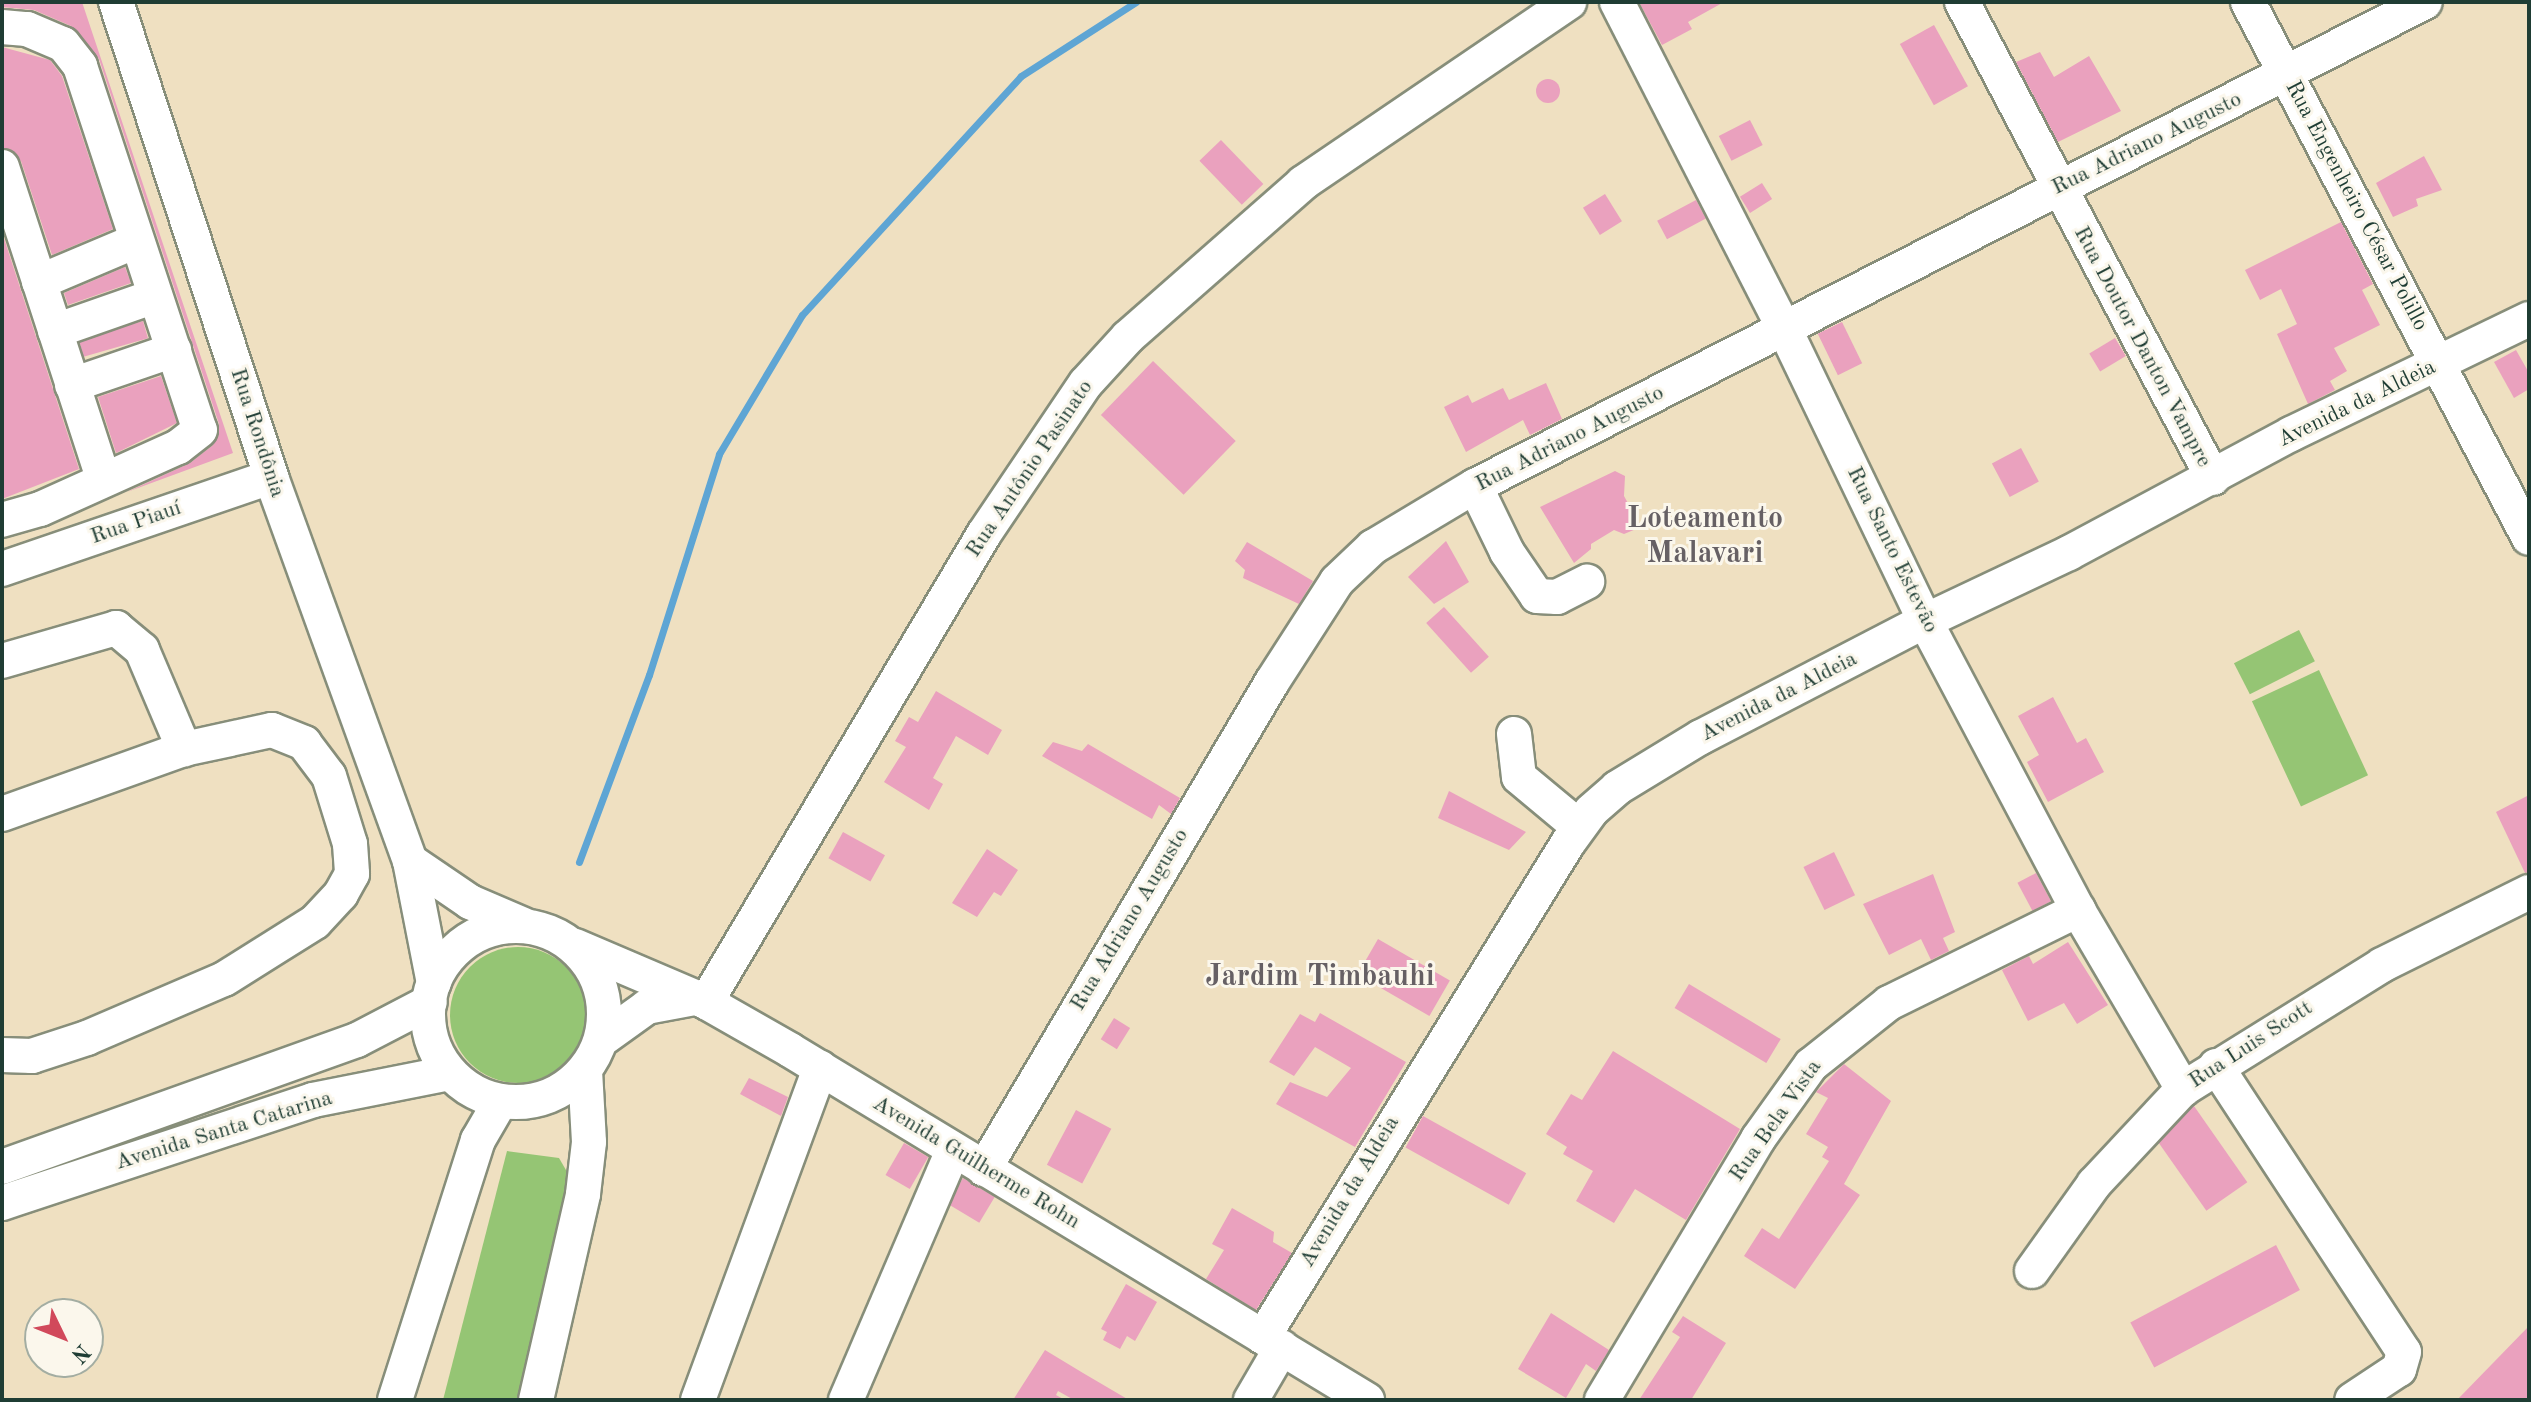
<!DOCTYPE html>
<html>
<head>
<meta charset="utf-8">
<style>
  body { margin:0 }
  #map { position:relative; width:2531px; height:1402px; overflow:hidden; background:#efe0c1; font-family:"Old Standard TT",serif }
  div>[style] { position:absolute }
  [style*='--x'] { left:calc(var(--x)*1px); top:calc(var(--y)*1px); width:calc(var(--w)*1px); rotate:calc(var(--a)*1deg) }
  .green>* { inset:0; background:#95c574; transform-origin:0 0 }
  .round { border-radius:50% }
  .stream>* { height:7px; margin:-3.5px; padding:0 3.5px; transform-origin:3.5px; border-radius:3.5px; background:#5ea5d4 }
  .building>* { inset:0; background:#eaa1be; transform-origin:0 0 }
  .roads { filter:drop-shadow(2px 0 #878e7a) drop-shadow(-2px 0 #878e7a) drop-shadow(0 2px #878e7a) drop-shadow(0 -2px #878e7a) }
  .minor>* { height:34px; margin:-17px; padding:0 17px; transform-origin:17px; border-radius:17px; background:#fff }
  .minor>.ring { margin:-17px; padding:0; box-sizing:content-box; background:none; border:34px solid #fff; border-radius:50% }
  span { translate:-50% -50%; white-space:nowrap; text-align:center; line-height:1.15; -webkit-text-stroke:6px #fbf7ec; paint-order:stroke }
  .street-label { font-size:22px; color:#1f3d34 }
  .district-label { font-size:30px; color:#666064; font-weight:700 }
  .frame { position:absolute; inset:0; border:4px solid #1f3d34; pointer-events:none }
  .north { position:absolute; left:24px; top:1298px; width:80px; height:80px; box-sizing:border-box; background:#fbf7ec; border:2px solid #a3ada2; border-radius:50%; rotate:133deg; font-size:22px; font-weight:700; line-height:32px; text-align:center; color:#1f3d34 }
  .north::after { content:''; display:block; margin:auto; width:28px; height:36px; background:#d1495b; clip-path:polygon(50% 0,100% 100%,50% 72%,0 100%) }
</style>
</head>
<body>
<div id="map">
  <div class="green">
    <div style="left:2299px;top:630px;width:35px;height:73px;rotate:63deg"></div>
    <div style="left:2319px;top:670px;width:116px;height:74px;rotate:65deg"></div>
    <div class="round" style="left:450px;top:947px;width:136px;height:136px"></div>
    <div style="clip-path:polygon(507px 1151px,559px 1158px,577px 1189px,531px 1400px,443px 1400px)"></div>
  </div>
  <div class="stream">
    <div style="--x:579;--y:862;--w:200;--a:-69.5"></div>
    <div style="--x:649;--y:675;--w:232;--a:-72.4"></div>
    <div style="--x:719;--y:454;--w:162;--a:-59.2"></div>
    <div style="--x:802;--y:315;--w:324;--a:-47.5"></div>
    <div style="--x:1021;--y:76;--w:137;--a:-32.8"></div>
  </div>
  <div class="building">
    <div style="clip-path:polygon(2px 2px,82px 2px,233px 453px,127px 492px,190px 463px,213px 445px,219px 424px,99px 59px,71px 26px,34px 10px,2px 7px)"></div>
    <div style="clip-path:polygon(1639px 2px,1724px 2px,1688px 22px,1692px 29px,1662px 45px)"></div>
    <div style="left:1934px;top:25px;width:70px;height:39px;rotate:61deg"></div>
    <div style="clip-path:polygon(2px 47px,50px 60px,62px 76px,113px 229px,52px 255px,21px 161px,2px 148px)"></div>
    <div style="clip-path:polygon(2040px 52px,2054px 77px,2089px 56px,2121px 111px,2058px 142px,2016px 62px)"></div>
    <div class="round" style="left:1536px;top:79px;width:24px;height:24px"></div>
    <div style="left:1750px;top:120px;width:28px;height:35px;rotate:63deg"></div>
    <div style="left:1221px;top:140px;width:61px;height:30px;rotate:46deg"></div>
    <div style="clip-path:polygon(2424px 156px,2442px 190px,2416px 199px,2418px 206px,2393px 217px,2376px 183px)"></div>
    <div style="left:1762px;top:183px;width:19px;height:26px;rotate:58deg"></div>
    <div style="left:1605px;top:194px;width:32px;height:26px;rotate:58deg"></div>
    <div style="left:1696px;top:200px;width:21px;height:44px;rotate:62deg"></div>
    <div style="clip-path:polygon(2341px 222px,2373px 284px,2362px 290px,2380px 325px,2334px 348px,2347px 371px,2330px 381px,2335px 390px,2308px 404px,2277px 334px,2297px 324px,2281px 289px,2260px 300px,2245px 270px)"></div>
    <div style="clip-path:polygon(2px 232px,79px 469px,2px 499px)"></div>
    <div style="clip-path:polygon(125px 267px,131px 283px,68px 305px,64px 293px)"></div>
    <div style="left:143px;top:321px;width:18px;height:67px;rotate:74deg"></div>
    <div style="left:1842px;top:322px;width:46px;height:27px;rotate:64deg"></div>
    <div style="left:2115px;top:338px;width:21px;height:30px;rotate:59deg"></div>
    <div style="clip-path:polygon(2516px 350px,2529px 373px,2529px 389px,2514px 398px,2494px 362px)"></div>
    <div style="left:1153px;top:361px;width:115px;height:75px;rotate:44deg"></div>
    <div style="clip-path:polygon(161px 376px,177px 423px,116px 453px,98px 397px)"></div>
    <div style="clip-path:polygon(1546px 383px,1562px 419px,1530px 435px,1523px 420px,1466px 452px,1444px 407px,1468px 395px,1472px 403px,1503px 388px,1509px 400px)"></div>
    <div style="left:2021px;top:448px;width:38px;height:33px;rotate:62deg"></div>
    <div style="clip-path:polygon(1615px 471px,1625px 476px,1624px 496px,1641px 527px,1624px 534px,1614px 530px,1591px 544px,1591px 549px,1574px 563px,1540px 507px)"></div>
    <div style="clip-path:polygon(1446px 541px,1469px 582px,1434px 604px,1408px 577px)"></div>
    <div style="clip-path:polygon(1247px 542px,1313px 581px,1299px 604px,1243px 578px,1245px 570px,1235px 561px)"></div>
    <div style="left:1444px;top:607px;width:67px;height:24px;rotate:48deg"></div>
    <div style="clip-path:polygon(936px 691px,1002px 730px,988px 755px,956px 736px,933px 778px,943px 784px,929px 810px,884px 782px,906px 747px,895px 741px,909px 717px,918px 722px)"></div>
    <div style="clip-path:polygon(2053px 697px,2077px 743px,2086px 738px,2104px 772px,2048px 802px,2027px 762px,2039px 755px,2018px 716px)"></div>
    <div style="clip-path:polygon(1053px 742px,1082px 751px,1088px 744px,1180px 798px,1171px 814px,1159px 805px,1152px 819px,1042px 756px)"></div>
    <div style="clip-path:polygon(1449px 791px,1526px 832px,1509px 850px,1438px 818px)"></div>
    <div style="clip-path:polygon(2529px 795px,2529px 872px,2525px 873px,2496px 812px)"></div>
    <div style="left:843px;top:832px;width:48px;height:30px;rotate:29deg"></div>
    <div style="clip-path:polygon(987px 849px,1018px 870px,1001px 896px,994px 892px,977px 917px,952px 903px)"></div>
    <div style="left:1834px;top:852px;width:48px;height:34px;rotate:64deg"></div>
    <div style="left:2036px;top:873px;width:32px;height:21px;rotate:62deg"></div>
    <div style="clip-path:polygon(1933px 874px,1955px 932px,1943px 938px,1949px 951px,1931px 960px,1921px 939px,1889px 955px,1863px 904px)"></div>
    <div style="left:1378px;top:939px;width:83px;height:41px;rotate:30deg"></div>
    <div style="clip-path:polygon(2068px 942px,2108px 1005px,2077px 1024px,2064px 1003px,2028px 1021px,2002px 970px,2029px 956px,2033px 964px)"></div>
    <div style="left:1689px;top:984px;width:107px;height:28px;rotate:31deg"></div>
    <div style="clip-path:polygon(1320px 1013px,1406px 1062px,1355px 1147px,1276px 1104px,1290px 1082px,1327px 1097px,1351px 1068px,1315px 1047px,1294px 1076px,1269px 1062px,1300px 1014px,1315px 1022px)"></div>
    <div style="left:1114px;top:1018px;width:19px;height:25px;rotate:32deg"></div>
    <div style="clip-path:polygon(1613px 1051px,1740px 1129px,1686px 1220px,1635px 1189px,1614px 1223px,1576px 1201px,1593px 1171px,1563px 1154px,1567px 1147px,1546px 1134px,1571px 1094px,1582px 1100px)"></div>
    <div style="clip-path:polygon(1844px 1064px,1891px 1101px,1844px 1184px,1860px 1195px,1795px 1289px,1744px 1256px,1762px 1228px,1779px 1239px,1829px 1161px,1822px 1157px,1828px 1147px,1806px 1134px,1828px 1098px,1816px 1092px)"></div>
    <div style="clip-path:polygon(749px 1078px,788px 1097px,781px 1116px,740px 1094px)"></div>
    <div style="left:2194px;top:1106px;width:93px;height:50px;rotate:55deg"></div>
    <div style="left:1076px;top:1110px;width:40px;height:62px;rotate:28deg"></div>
    <div style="left:1423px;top:1116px;width:118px;height:36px;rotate:29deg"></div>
    <div style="left:904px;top:1143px;width:28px;height:37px;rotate:30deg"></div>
    <div style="left:963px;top:1178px;width:37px;height:30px;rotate:31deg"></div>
    <div style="clip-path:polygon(1232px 1208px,1274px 1232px,1273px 1242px,1292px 1253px,1256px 1310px,1206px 1279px,1224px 1250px,1212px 1244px)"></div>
    <div style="left:2276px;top:1245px;width:51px;height:165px;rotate:62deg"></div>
    <div style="clip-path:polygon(1126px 1284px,1157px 1302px,1135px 1341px,1127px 1336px,1120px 1349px,1103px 1340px,1107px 1332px,1101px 1329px)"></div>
    <div style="clip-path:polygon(1551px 1313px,1609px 1350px,1596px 1371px,1586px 1364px,1566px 1398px,1518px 1369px)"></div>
    <div style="clip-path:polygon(1683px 1316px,1726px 1343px,1691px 1400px,1639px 1400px,1680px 1337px,1672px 1332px)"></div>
    <div style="clip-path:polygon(2529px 1326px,2529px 1400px,2457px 1400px)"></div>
    <div style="clip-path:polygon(1045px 1350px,1083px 1373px,1129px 1400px,1074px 1400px,1058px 1391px,1056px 1395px,1065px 1400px,1013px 1400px)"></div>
  </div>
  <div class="roads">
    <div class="minor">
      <div style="--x:116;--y:2;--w:500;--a:71.9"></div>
      <div style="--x:271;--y:477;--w:408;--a:70.1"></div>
      <div style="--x:410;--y:861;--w:124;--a:78.9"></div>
      <div style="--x:1617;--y:2;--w:369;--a:62.9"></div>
      <div style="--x:1785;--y:330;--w:323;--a:64.3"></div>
      <div style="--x:1925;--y:621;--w:327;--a:62.1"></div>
      <div style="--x:2078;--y:910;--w:208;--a:59.6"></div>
      <div style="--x:1962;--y:2;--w:538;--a:62.2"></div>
      <div style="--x:2248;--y:2;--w:605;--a:62.33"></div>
      <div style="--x:2;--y:27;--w:25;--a:5"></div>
      <div style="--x:27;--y:29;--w:39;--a:23"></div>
      <div style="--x:63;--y:44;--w:28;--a:52"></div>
      <div style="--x:80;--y:66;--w:383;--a:71.8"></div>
      <div style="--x:200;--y:430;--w:28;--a:142"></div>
      <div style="--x:178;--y:447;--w:151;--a:155.8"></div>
      <div style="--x:40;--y:509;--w:40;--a:164"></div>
      <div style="--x:2;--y:167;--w:327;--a:72"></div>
      <div style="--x:39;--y:282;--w:105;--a:-22.9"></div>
      <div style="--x:55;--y:331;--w:106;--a:-19.3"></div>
      <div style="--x:72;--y:385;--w:108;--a:-18.9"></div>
      <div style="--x:1475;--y:486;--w:73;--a:64.1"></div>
      <div style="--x:1507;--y:552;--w:53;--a:55.7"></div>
      <div style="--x:1537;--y:596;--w:20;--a:3"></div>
      <div style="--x:1557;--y:597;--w:34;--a:-27"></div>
      <div style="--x:2;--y:569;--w:284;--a:-18.9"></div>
      <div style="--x:2;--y:661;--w:119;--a:-16.1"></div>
      <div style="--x:116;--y:628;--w:34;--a:40"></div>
      <div style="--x:142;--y:650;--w:108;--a:67"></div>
      <div style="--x:1514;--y:734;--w:43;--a:83.4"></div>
      <div style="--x:1519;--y:777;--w:78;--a:39.8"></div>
      <div style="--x:2;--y:814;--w:193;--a:-19.7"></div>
      <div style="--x:184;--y:749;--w:90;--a:-12.2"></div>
      <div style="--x:272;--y:730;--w:35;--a:22"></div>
      <div style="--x:304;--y:743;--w:41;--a:52.9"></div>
      <div style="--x:329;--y:776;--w:71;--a:72.8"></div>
      <div style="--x:350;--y:844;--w:30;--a:86"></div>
      <div style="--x:352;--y:874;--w:23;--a:119"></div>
      <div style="--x:341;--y:894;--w:38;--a:133"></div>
      <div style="--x:315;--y:922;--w:107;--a:147.9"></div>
      <div style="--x:224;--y:979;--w:149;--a:156.7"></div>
      <div style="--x:87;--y:1038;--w:58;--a:161.9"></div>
      <div style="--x:32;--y:1056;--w:30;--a:-178"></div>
      <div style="--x:410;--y:861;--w:73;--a:34.3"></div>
      <div style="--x:470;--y:902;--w:59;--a:23.1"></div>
      <div class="ring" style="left:428px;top:926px;width:142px;height:142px"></div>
      <div style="--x:575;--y:946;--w:142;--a:23.1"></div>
      <div style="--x:706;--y:1002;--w:97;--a:29.7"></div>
      <div style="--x:790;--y:1050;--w:675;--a:31.24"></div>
      <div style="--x:706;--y:1002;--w:544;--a:-59.29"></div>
      <div style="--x:984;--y:534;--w:182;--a:-56"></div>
      <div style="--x:1086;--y:383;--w:62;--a:-47.6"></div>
      <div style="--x:1128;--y:337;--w:233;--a:-41.3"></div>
      <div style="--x:1303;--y:183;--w:322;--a:-34.2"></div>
      <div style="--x:601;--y:1040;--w:57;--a:-35.7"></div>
      <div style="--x:647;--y:1007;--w:49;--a:-10.6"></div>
      <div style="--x:2216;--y:1066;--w:342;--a:56.7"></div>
      <div style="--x:2404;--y:1352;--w:18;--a:106"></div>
      <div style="--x:2399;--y:1369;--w:56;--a:146.6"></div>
      <div style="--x:2;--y:1167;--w:377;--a:-19.7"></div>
      <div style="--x:357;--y:1040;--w:82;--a:-27.5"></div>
      <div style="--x:984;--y:1169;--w:566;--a:-59.4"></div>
      <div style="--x:1272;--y:682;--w:120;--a:-57.2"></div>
      <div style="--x:1337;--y:581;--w:50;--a:-43.4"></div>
      <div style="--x:1373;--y:547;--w:119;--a:-30.9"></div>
      <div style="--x:1475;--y:486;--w:1066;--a:-27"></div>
      <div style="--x:2;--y:1203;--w:328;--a:-18.3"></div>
      <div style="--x:313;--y:1100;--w:139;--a:-11.2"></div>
      <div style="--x:2032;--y:1271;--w:107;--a:-54.5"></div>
      <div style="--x:2094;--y:1184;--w:130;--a:-46.9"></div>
      <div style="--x:2183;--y:1089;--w:234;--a:-31.9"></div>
      <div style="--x:2382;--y:965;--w:164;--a:-26.4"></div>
      <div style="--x:1263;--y:1337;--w:581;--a:-58.31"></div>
      <div style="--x:1568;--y:843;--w:39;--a:-54"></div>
      <div style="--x:1591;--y:811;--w:35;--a:-41"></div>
      <div style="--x:1617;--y:788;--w:98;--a:-31.3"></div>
      <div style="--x:1701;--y:737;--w:252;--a:-27.4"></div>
      <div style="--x:1925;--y:621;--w:159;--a:-25.3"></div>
      <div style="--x:2069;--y:553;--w:252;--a:-28.2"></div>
      <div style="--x:2291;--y:434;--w:264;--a:-25.8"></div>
      <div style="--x:395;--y:1400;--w:273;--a:-72.3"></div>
      <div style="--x:478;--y:1140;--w:44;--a:-59.9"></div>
      <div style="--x:536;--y:1400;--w:211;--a:-77.1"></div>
      <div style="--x:583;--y:1194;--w:52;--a:-83.4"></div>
      <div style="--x:589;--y:1142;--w:72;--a:-93.2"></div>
      <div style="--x:698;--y:1400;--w:354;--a:-69.8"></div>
      <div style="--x:846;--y:1400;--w:272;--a:-66.8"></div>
      <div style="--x:1251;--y:1400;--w:61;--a:-59.7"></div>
      <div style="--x:1602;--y:1400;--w:304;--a:-59.1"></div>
      <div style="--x:1758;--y:1139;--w:91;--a:-54.4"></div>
      <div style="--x:1811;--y:1065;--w:100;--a:-38.5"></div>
      <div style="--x:1889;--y:1003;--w:211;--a:-26.2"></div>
    </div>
  </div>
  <div class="street-label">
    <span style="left:2147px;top:144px;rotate:-26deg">Rua Adriano Augusto</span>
    <span style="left:2356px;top:206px;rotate:62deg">Rua Engenheiro César Polillo</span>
    <span style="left:2142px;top:347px;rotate:62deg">Rua Doutor Danton Vampre</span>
    <span style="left:2357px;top:404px;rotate:-26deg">Avenida da Aldeia</span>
    <span style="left:257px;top:433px;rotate:72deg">Rua Rondônia</span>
    <span style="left:1570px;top:439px;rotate:-27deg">Rua Adriano Augusto</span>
    <span style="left:1030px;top:469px;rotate:-56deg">Rua Antônio Pasinato</span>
    <span style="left:136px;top:523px;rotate:-19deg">Rua Piauí</span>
    <span style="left:1892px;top:550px;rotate:64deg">Rua Santo Estevão</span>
    <span style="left:1779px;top:697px;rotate:-27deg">Avenida da Aldeia</span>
    <span style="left:1130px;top:920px;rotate:-59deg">Rua Adriano Augusto</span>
    <span style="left:2251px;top:1045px;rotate:-33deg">Rua Luis Scott</span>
    <span style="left:1776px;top:1121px;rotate:-55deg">Rua Bela Vista</span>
    <span style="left:224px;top:1131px;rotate:-17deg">Avenida Santa Catarina</span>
    <span style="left:976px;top:1163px;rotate:31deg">Avenida Guilherme Rohn</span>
    <span style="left:1350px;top:1192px;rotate:-59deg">Avenida da Aldeia</span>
  </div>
  <div class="district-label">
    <span style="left:1705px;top:536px">Loteamento<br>Malavari</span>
    <span style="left:1320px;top:977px">Jardim Timbauhi</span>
  </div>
  <div class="frame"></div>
  <div class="north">N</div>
</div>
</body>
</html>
